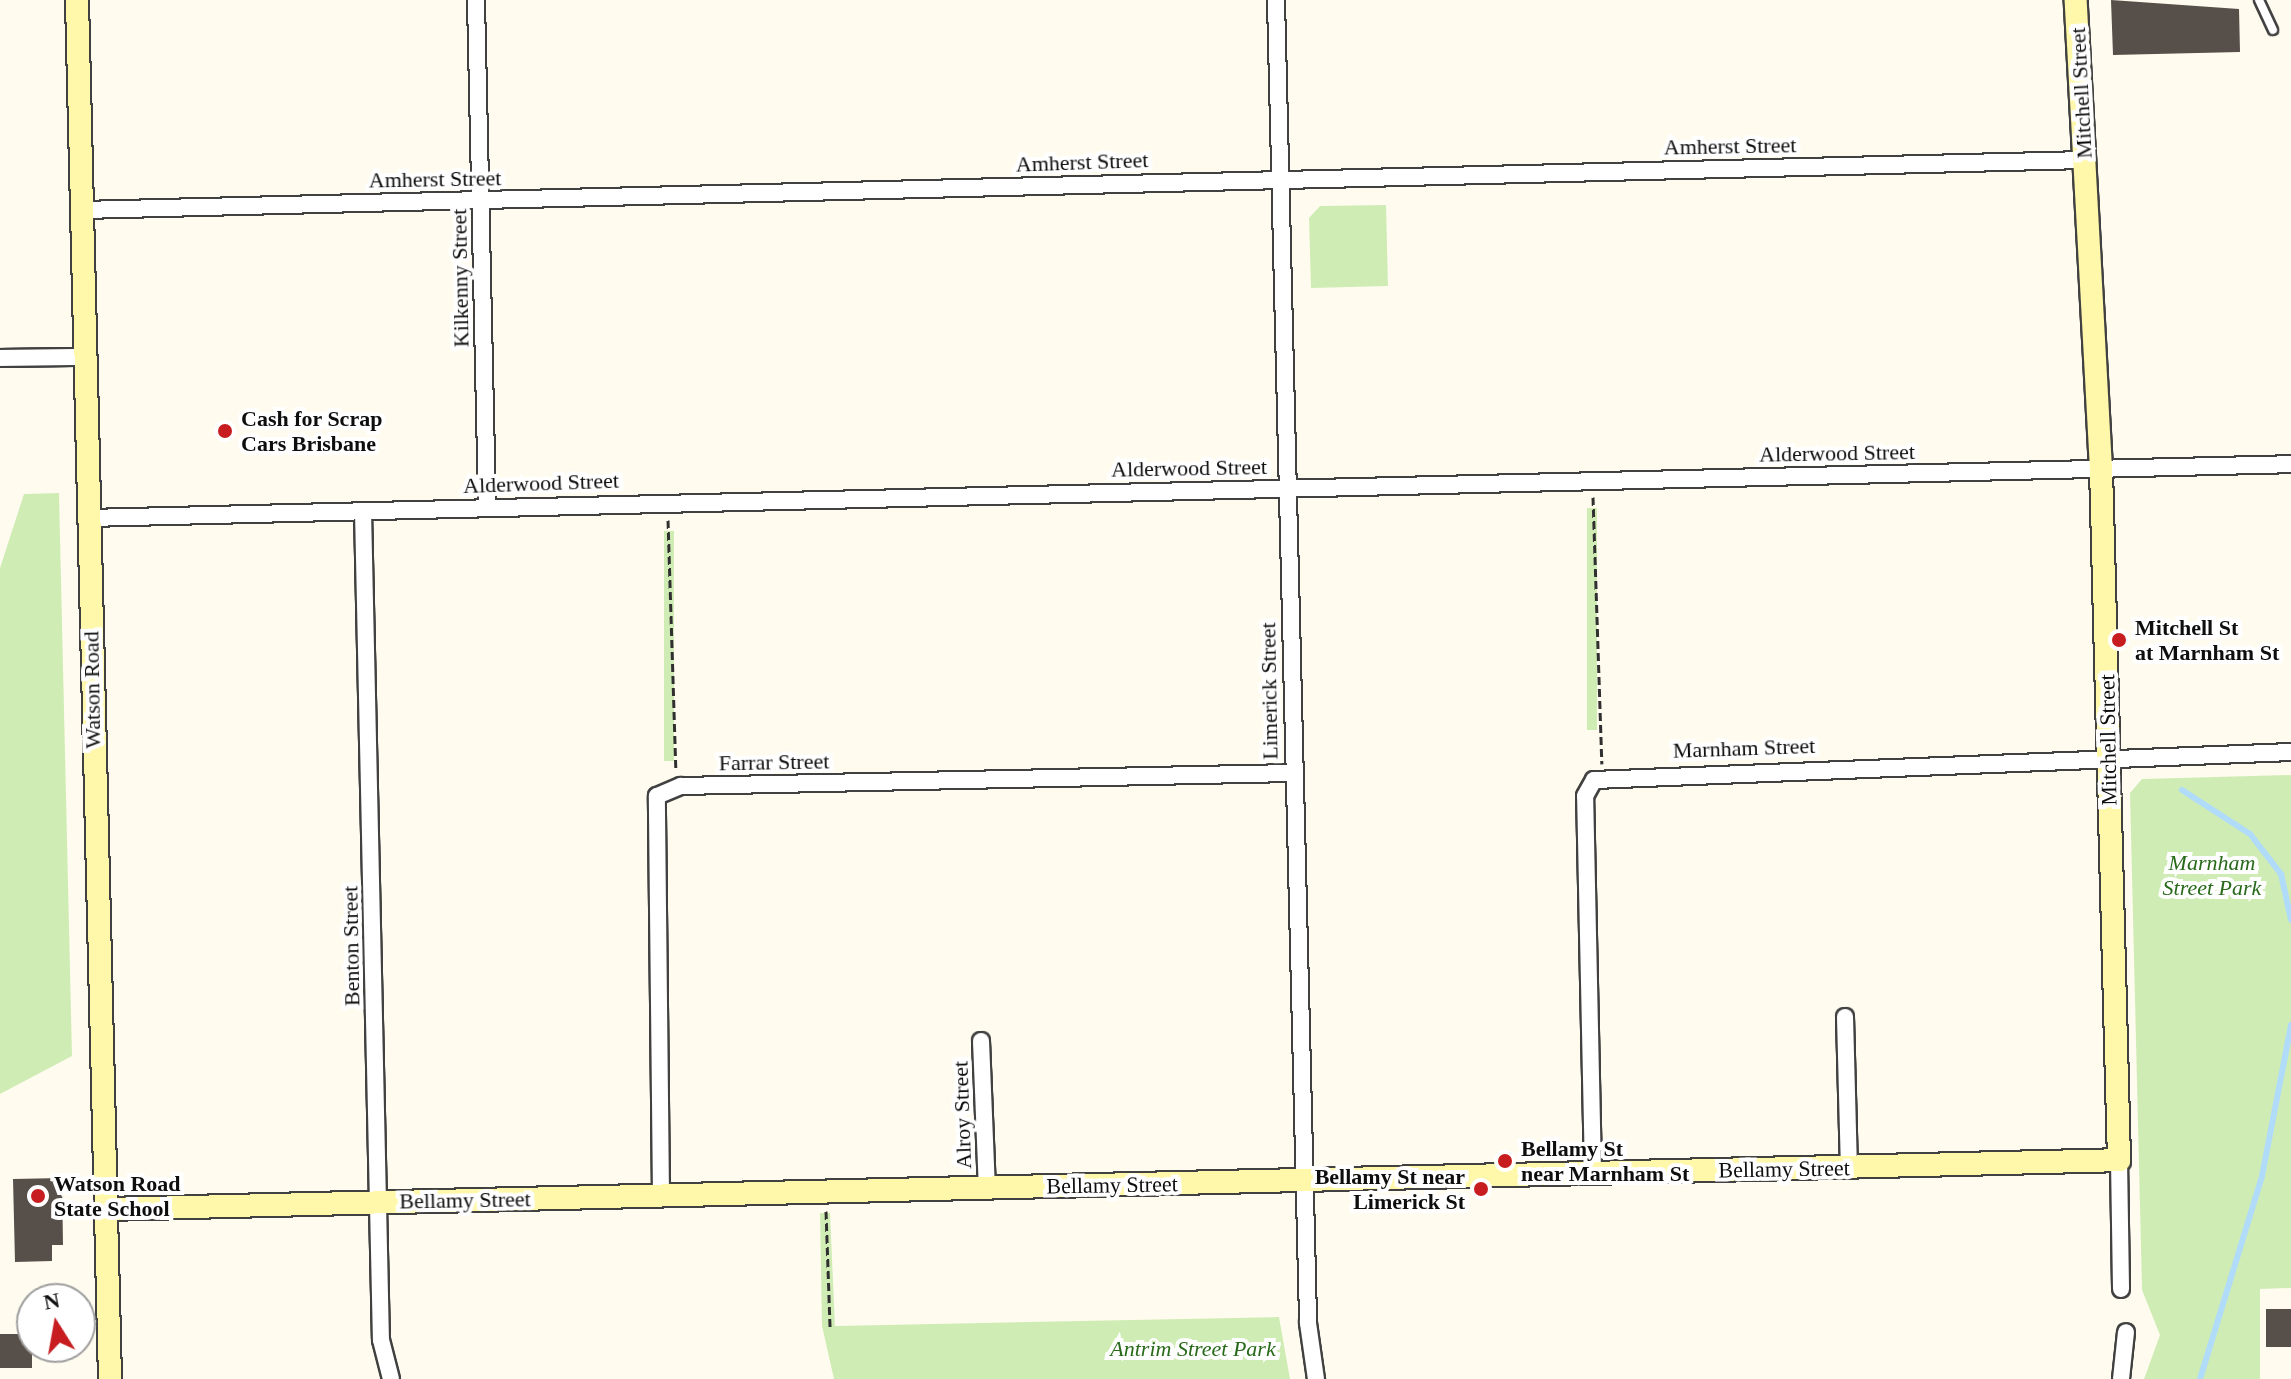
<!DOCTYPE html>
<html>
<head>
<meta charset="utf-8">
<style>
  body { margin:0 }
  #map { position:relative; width:2291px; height:1379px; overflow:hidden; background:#fffcef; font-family:"Times New Roman",serif }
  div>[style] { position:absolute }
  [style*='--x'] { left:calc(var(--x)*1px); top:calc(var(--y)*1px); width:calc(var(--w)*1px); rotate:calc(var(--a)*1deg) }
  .green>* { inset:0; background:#d0ecb5; transform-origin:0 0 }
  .stream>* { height:6px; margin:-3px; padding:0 3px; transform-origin:3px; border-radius:3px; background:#b0dcfa }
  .building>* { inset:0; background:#574f49; transform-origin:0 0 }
  .path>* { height:3px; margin-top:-1.5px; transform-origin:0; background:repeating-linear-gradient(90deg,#303030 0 8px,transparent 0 12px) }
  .roads { filter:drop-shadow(2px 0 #414141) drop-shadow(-2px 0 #414141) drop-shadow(0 2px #414141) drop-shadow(0 -2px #414141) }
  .lane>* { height:8px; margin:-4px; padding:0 4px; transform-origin:4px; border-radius:4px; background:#fff }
  .street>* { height:16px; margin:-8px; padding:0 8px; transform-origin:8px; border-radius:8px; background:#fff }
  .secondary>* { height:22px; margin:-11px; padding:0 11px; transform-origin:11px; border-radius:11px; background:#fff8aa }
  .dots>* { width:22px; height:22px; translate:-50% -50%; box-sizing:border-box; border:4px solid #fff; border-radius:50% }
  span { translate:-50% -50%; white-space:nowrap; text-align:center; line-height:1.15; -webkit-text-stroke:8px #fff; paint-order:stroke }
  .street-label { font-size:22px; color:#0e0e0e }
  .poi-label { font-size:22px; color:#0e0e0e; font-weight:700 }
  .left { translate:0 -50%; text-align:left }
  .right { translate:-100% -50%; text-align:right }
  .park-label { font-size:22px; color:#286a1a; font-style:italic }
  .north { position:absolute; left:16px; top:1283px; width:80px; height:80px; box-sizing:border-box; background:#fff; border:2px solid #9f9f9f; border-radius:50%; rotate:349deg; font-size:22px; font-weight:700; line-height:32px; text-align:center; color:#0e0e0e }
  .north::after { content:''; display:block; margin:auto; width:28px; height:36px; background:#c71d20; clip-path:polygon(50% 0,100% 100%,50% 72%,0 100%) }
</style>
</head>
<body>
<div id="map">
  <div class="green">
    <div style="clip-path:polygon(1386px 205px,1388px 286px,1311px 288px,1309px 218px,1320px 206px)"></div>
    <div style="clip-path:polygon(59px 493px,72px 1056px,0 1094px,0 568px,24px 494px)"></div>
    <div style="left:1587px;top:508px;width:10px;height:222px"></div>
    <div style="left:664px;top:531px;width:10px;height:230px"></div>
    <div style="clip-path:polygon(2291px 775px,2291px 1288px,2260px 1289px,2260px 1379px,2144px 1379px,2160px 1335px,2142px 1290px,2130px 793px,2142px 779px)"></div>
    <div style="clip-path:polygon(820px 1213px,830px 1213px,835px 1326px,1279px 1317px,1290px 1379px,834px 1379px,822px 1326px)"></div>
  </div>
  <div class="stream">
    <div style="--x:2182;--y:790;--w:81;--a:32.9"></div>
    <div style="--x:2250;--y:834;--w:51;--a:52.2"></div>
    <div style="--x:2281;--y:874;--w:47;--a:77.7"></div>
    <div style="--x:2200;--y:1379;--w:212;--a:-73"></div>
    <div style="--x:2262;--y:1176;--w:154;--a:-79.1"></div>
  </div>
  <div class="building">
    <div style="clip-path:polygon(2111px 0,2239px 9px,2240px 52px,2113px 55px)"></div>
    <div style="clip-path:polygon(62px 1178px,63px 1245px,52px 1245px,52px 1261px,15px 1262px,13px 1179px)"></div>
    <div style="left:2266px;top:1309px;width:25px;height:38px"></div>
    <div style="left:0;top:1334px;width:32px;height:34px"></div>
  </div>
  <div class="path">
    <div style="--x:1593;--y:497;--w:267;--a:88.1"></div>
    <div style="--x:668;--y:520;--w:251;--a:88.2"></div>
    <div style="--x:826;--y:1211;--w:117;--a:88"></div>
  </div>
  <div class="roads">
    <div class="lane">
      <div style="--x:2259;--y:0;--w:33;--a:65"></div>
    </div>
    <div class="street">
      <div style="--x:476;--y:0;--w:506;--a:88.75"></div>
      <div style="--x:1276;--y:0;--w:1323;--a:88.61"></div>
      <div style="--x:1308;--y:1323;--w:57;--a:81.9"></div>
      <div style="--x:82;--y:210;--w:2003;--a:-1.43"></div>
      <div style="--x:0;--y:358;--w:86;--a:-0.7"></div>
      <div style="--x:363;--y:511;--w:829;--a:88.76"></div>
      <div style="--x:381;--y:1340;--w:40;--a:75.6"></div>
      <div style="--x:88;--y:518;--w:2204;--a:-1.4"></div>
      <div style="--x:1845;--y:1017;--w:151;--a:88.5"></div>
      <div style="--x:981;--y:1041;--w:147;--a:87.7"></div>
      <div style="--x:2119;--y:1160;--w:129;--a:89.1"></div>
      <div style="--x:1593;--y:1173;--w:377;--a:-91.2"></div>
      <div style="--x:1585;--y:796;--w:18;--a:-61"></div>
      <div style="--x:1594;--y:780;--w:698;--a:-2.3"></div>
      <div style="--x:661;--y:1195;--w:399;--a:-90.6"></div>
      <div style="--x:657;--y:796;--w:26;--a:-23"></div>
      <div style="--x:681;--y:786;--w:612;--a:-1.22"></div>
      <div style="--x:2121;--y:1379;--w:47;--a:-83.9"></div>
    </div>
    <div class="secondary">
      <div style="--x:77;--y:0;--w:1379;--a:88.63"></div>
      <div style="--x:106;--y:1209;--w:2014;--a:-1.39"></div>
      <div style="--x:2119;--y:1160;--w:691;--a:-91.49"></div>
      <div style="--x:2101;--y:469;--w:470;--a:-93.1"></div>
    </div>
  </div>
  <div class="dots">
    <div style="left:225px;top:431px;background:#c71d20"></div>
    <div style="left:2119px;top:640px;background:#c71d20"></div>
    <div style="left:1505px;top:1161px;background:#c71d20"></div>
    <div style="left:1481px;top:1189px;background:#c71d20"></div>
    <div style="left:38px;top:1196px;background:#c71d20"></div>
  </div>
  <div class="street-label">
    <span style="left:2081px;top:93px;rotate:-93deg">Mitchell Street</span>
    <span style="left:1730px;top:146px;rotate:-1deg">Amherst Street</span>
    <span style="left:1082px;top:162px;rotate:-2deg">Amherst Street</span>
    <span style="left:435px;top:179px;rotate:-1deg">Amherst Street</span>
    <span style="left:460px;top:278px;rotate:-91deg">Kilkenny Street</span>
    <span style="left:1837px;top:453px;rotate:-1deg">Alderwood Street</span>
    <span style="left:1189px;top:468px;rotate:-1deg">Alderwood Street</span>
    <span style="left:541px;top:483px;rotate:-2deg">Alderwood Street</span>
    <span style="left:92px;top:690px;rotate:-91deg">Watson Road</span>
    <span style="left:1269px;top:691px;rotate:-91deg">Limerick Street</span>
    <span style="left:2108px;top:740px;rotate:-91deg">Mitchell Street</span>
    <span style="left:1744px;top:748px;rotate:-2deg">Marnham Street</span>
    <span style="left:774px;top:762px;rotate:-1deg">Farrar Street</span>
    <span style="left:351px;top:946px;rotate:-91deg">Benton Street</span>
    <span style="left:962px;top:1115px;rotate:-92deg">Alroy Street</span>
    <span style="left:1784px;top:1169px;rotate:-1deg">Bellamy Street</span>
    <span style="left:1112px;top:1185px;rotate:-1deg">Bellamy Street</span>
    <span style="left:465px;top:1200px;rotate:-1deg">Bellamy Street</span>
  </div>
  <div class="poi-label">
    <span class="left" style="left:241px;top:431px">Cash for Scrap<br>Cars Brisbane</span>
    <span class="left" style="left:2135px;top:640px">Mitchell St<br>at Marnham St</span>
    <span class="left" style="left:1521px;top:1161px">Bellamy St<br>near Marnham St</span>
    <span class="right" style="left:1465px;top:1189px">Bellamy St near<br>Limerick St</span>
    <span class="left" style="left:54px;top:1196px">Watson Road<br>State School</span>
  </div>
  <div class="park-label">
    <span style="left:2212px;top:875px">Marnham<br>Street Park</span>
    <span style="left:1193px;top:1349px">Antrim Street Park</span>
  </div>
  <div class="north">N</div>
</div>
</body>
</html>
